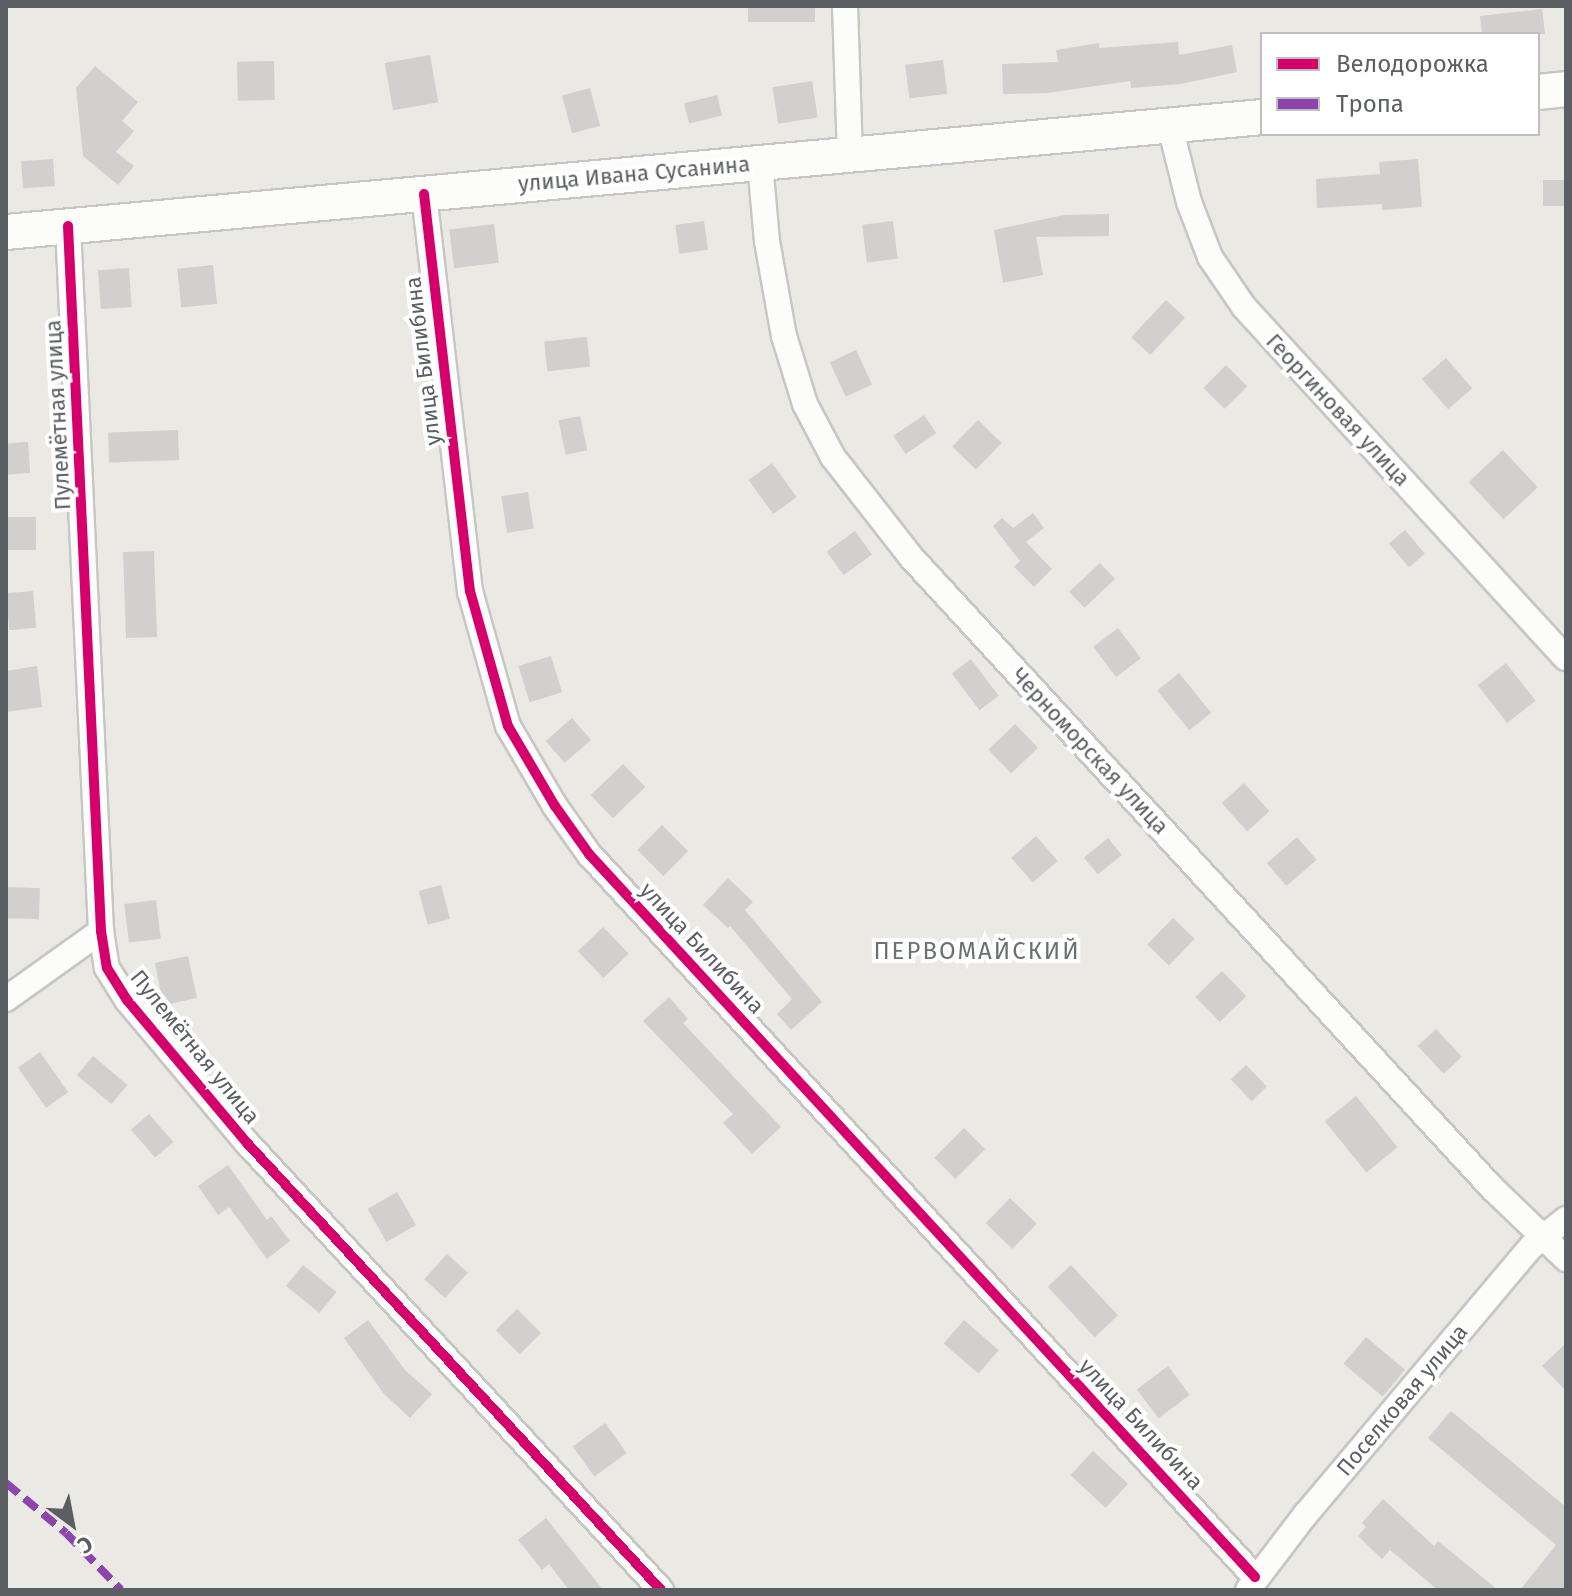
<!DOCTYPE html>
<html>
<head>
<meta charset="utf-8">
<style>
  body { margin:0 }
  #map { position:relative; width:1572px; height:1596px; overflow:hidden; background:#eae9e4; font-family:"Fira Sans",sans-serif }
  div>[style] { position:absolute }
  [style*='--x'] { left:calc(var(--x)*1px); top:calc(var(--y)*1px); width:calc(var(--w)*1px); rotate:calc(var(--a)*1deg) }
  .building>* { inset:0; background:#d1d0ce; transform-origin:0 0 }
  .roads { filter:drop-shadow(2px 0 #c6c6c5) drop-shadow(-2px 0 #c6c6c5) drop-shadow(0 2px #c6c6c5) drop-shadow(0 -2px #c6c6c5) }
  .street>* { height:24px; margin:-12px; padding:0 12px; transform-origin:12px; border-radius:12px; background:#fcfcfb }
  .secondary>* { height:34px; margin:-17px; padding:0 17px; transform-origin:17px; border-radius:17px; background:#fcfcfb }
  .quiet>* { height:8px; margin-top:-4px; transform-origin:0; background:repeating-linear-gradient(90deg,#8e44ad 0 16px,transparent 0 24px) }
  .cycleway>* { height:10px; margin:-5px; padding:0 5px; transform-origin:5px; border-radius:5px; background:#d6006c }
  span { translate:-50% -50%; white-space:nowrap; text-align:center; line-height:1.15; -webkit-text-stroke:8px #fff; paint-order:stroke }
  .street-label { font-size:22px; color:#5b5e62 }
  .neighbourhood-label { font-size:24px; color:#6c7074; letter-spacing:2px }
  .frame { position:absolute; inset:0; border:8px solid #5b5e62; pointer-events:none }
  .legend { position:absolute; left:1260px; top:32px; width:280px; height:104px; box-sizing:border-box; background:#fff; border:2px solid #bdbfc0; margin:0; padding:10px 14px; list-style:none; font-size:24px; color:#5b5e62 }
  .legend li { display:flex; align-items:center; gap:16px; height:40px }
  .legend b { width:40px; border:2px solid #bdbfc0 }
  .north { position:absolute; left:32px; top:1484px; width:80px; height:80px; -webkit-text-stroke:6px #fff; paint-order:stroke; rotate:148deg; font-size:22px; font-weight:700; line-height:32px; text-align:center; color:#5b5e62 }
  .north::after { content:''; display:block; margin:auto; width:28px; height:36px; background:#5b5e62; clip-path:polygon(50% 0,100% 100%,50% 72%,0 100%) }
</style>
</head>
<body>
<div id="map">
  <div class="building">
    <div style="left:748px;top:6px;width:67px;height:16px"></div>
    <div style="clip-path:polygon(1542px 9px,1545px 34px,1482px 34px,1480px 16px)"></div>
    <div style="clip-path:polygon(1178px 42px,1179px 55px,1232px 45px,1237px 72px,1181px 84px,1131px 88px,1130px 81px,1047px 93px,1003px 94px,1002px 64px,1058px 62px,1056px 50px,1099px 43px,1099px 48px)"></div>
    <div style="left:430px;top:55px;width:48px;height:46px;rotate:80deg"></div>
    <div style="left:943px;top:60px;width:34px;height:38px;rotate:83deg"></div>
    <div style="left:274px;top:61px;width:39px;height:37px;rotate:89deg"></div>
    <div style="clip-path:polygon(95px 66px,138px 102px,122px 121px,134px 131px,116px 152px,134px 166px,118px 185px,83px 156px,76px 88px)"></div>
    <div style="left:812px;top:81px;width:37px;height:40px;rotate:81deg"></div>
    <div style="left:590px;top:88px;width:39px;height:29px;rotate:75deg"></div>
    <div style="left:717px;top:95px;width:21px;height:34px;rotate:76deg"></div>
    <div style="left:53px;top:159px;width:27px;height:32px;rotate:86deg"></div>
    <div style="clip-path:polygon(1418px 159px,1422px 207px,1382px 210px,1382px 204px,1317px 208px,1316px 179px,1380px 174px,1379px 162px)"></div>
    <div style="left:1543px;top:180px;width:23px;height:26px"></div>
    <div style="clip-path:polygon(1109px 214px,1109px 236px,1036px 237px,1043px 275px,1003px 283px,994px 230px,1064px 215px)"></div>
    <div style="left:704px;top:221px;width:29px;height:29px;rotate:82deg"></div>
    <div style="left:893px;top:221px;width:38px;height:31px;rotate:83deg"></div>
    <div style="left:494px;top:224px;width:39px;height:45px;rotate:83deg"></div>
    <div style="left:213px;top:265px;width:39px;height:36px;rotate:84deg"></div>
    <div style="left:129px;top:268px;width:39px;height:31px;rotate:86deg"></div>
    <div style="left:1166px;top:300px;width:26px;height:51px;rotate:43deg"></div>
    <div style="left:587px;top:337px;width:30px;height:43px;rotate:84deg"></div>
    <div style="left:856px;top:350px;width:38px;height:29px;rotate:65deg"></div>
    <div style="left:1446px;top:358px;width:40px;height:32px;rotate:49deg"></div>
    <div style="left:1226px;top:365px;width:30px;height:32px;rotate:45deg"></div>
    <div style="left:924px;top:415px;width:22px;height:37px;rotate:56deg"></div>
    <div style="left:580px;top:416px;width:35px;height:22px;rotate:78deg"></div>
    <div style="left:978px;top:420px;width:33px;height:37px;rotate:44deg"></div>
    <div style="left:178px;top:430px;width:30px;height:70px;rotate:88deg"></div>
    <div style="left:28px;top:442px;width:31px;height:22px;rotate:86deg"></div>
    <div style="left:1503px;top:450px;width:51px;height:47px;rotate:47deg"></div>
    <div style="left:772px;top:463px;width:42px;height:29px;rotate:54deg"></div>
    <div style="left:528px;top:492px;width:37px;height:27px;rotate:81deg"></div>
    <div style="clip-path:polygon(1033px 513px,1044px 528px,1026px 542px,1052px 569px,1034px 587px,1014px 567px,1020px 561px,993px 526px,1002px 518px,1013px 528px)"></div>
    <div style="left:6px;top:517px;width:30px;height:33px"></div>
    <div style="left:1405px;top:530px;width:31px;height:21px;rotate:50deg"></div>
    <div style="left:855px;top:531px;width:29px;height:35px;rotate:54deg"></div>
    <div style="left:154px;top:551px;width:86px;height:31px;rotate:88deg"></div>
    <div style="left:1100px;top:563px;width:22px;height:42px;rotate:47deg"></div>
    <div style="left:33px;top:591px;width:37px;height:27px;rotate:85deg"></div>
    <div style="left:1118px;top:628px;width:38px;height:31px;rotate:53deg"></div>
    <div style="left:551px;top:656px;width:38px;height:34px;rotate:73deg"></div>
    <div style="left:971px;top:659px;width:46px;height:24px;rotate:53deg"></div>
    <div style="left:1506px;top:663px;width:48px;height:36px;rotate:52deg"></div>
    <div style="clip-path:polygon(37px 666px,42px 707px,6px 712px,6px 671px)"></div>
    <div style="left:1179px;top:673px;width:51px;height:28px;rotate:51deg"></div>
    <div style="left:572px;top:718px;width:29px;height:35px;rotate:49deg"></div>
    <div style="left:1015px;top:724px;width:33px;height:37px;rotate:46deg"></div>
    <div style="left:623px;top:764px;width:32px;height:45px;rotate:46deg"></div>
    <div style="left:1244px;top:783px;width:38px;height:30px;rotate:48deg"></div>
    <div style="left:662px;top:825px;width:37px;height:35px;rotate:45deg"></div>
    <div style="left:1036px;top:836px;width:33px;height:33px;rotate:49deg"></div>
    <div style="left:1297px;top:837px;width:30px;height:40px;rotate:49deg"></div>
    <div style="left:1108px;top:838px;width:22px;height:31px;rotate:51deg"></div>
    <div style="clip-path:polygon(728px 878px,753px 902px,745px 910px,822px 1002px,791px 1030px,777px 1014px,792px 999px,730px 926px,728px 928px,703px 905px)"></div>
    <div style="left:441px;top:885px;width:35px;height:23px;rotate:75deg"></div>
    <div style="left:6px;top:887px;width:34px;height:31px;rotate:2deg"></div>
    <div style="left:156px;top:900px;width:39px;height:32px;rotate:83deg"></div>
    <div style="left:1173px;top:918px;width:30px;height:37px;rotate:44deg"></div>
    <div style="left:603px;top:927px;width:37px;height:35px;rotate:46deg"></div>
    <div style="left:188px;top:956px;width:43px;height:34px;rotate:78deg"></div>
    <div style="left:1222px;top:971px;width:35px;height:37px;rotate:46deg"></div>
    <div style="clip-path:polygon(669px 997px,688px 1019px,683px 1023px,781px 1127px,752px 1154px,723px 1123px,733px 1114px,643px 1021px)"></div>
    <div style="left:1436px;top:1029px;width:38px;height:25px;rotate:47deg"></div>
    <div style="left:40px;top:1052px;width:49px;height:27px;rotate:55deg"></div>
    <div style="left:93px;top:1056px;width:45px;height:25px;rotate:40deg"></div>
    <div style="left:1246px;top:1065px;width:30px;height:21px;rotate:46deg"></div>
    <div style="left:1356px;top:1096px;width:66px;height:40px;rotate:51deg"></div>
    <div style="left:149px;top:1114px;width:37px;height:24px;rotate:49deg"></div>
    <div style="left:964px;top:1128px;width:30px;height:42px;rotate:45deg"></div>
    <div style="clip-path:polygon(228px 1165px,267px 1220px,271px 1216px,290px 1241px,267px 1259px,229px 1207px,218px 1215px,198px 1186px)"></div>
    <div style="left:397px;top:1192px;width:38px;height:34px;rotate:60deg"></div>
    <div style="left:1010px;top:1198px;width:37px;height:35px;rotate:44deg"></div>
    <div style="left:447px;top:1254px;width:28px;height:34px;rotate:42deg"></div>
    <div style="left:303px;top:1265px;width:43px;height:27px;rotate:39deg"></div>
    <div style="left:1071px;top:1265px;width:69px;height:32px;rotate:47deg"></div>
    <div style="left:517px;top:1309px;width:34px;height:30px;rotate:45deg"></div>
    <div style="clip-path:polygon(368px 1320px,405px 1370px,432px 1394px,410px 1418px,384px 1394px,344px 1338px)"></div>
    <div style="left:964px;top:1320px;width:46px;height:31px;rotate:41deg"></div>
    <div style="left:1366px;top:1337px;width:51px;height:35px;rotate:40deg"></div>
    <div style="clip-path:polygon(1566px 1343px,1566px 1391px,1542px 1366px)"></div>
    <div style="left:1168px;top:1366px;width:36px;height:39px;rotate:53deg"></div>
    <div style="clip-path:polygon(1451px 1411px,1566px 1507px,1566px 1590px,1520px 1590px,1556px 1545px,1428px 1438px)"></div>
    <div style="left:605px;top:1423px;width:37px;height:40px;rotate:54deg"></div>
    <div style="left:1093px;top:1451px;width:48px;height:33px;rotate:43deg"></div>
    <div style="clip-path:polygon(1383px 1499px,1434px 1546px,1438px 1541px,1498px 1590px,1438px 1590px,1390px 1550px,1382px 1559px,1358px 1536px,1366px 1527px,1362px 1523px)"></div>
    <div style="clip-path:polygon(546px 1518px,603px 1590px,569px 1590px,549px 1564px,542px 1570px,518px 1540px)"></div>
  </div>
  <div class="roads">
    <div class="street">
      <div style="--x:845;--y:6;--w:149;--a:88.1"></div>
      <div style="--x:1170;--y:126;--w:78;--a:76"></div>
      <div style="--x:1189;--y:202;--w:59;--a:69.1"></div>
      <div style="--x:1210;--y:257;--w:60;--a:55.8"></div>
      <div style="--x:1244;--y:307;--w:476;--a:47.5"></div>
      <div style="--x:760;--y:163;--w:78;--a:84.9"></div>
      <div style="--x:767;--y:241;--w:97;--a:79.9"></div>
      <div style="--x:784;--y:336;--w:71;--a:72.8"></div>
      <div style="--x:805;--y:404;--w:60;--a:62.2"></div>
      <div style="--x:833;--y:457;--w:127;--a:52"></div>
      <div style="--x:911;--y:557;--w:858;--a:47.36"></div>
      <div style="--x:1492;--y:1188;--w:103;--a:43.8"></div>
      <div style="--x:424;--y:194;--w:400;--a:83.4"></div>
      <div style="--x:470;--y:591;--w:140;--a:74.3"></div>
      <div style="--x:508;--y:726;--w:93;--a:59.6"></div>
      <div style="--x:555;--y:806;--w:59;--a:54.7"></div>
      <div style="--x:589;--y:854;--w:983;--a:47.35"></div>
      <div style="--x:68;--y:226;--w:706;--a:87.32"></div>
      <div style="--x:101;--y:931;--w:37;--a:81"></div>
      <div style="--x:107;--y:968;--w:38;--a:58"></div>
      <div style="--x:127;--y:1000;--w:188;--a:50"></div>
      <div style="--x:248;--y:1144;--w:608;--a:47.2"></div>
      <div style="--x:6;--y:999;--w:117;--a:-35.6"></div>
      <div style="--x:1248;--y:1590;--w:96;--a:-52.7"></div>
      <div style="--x:1306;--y:1514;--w:349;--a:-49.9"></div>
      <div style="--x:1531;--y:1247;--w:45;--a:-38.7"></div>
    </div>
    <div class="secondary">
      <div style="--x:1538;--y:92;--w:28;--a:-6"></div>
      <div style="--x:6;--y:232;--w:1261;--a:-5.23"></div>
    </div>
  </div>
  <div class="quiet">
    <div style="--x:6;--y:1483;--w:78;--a:39.8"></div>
    <div style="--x:66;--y:1533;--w:79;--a:46"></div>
  </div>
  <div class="cycleway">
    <div style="--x:424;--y:194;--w:400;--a:83.4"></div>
    <div style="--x:470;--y:591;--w:140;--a:74.3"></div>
    <div style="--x:508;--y:726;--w:93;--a:59.6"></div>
    <div style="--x:555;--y:806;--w:59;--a:54.7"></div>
    <div style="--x:589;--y:854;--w:983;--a:47.35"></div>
    <div style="--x:68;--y:226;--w:706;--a:87.32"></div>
    <div style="--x:101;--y:931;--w:37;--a:81"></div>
    <div style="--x:107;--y:968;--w:38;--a:58"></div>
    <div style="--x:127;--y:1000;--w:188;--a:50"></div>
    <div style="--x:248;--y:1144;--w:608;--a:47.2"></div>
  </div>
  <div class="street-label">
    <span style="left:634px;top:174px;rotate:-5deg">улица Ивана Сусанина</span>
    <span style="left:423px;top:361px;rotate:-97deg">улица Билибина</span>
    <span style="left:1338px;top:410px;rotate:47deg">Георгиновая улица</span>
    <span style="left:58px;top:415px;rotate:-93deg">Пулемётная улица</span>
    <span style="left:1090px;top:751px;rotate:47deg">Черноморская улица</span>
    <span style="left:702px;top:948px;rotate:47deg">улица Билибина</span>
    <span style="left:195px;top:1047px;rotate:51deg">Пулемётная улица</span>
    <span style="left:1402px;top:1400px;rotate:-50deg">Поселковая улица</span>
    <span style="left:1141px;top:1424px;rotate:47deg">улица Билибина</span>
  </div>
  <div class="neighbourhood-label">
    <span style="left:977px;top:952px">ПЕРВОМАЙСКИЙ</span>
  </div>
  <div class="frame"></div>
  <ul class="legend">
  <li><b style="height:10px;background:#d6006c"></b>Велодорожка</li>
  <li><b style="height:10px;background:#8e44ad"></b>Тропа</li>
  </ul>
  <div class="north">С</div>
</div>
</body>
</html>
